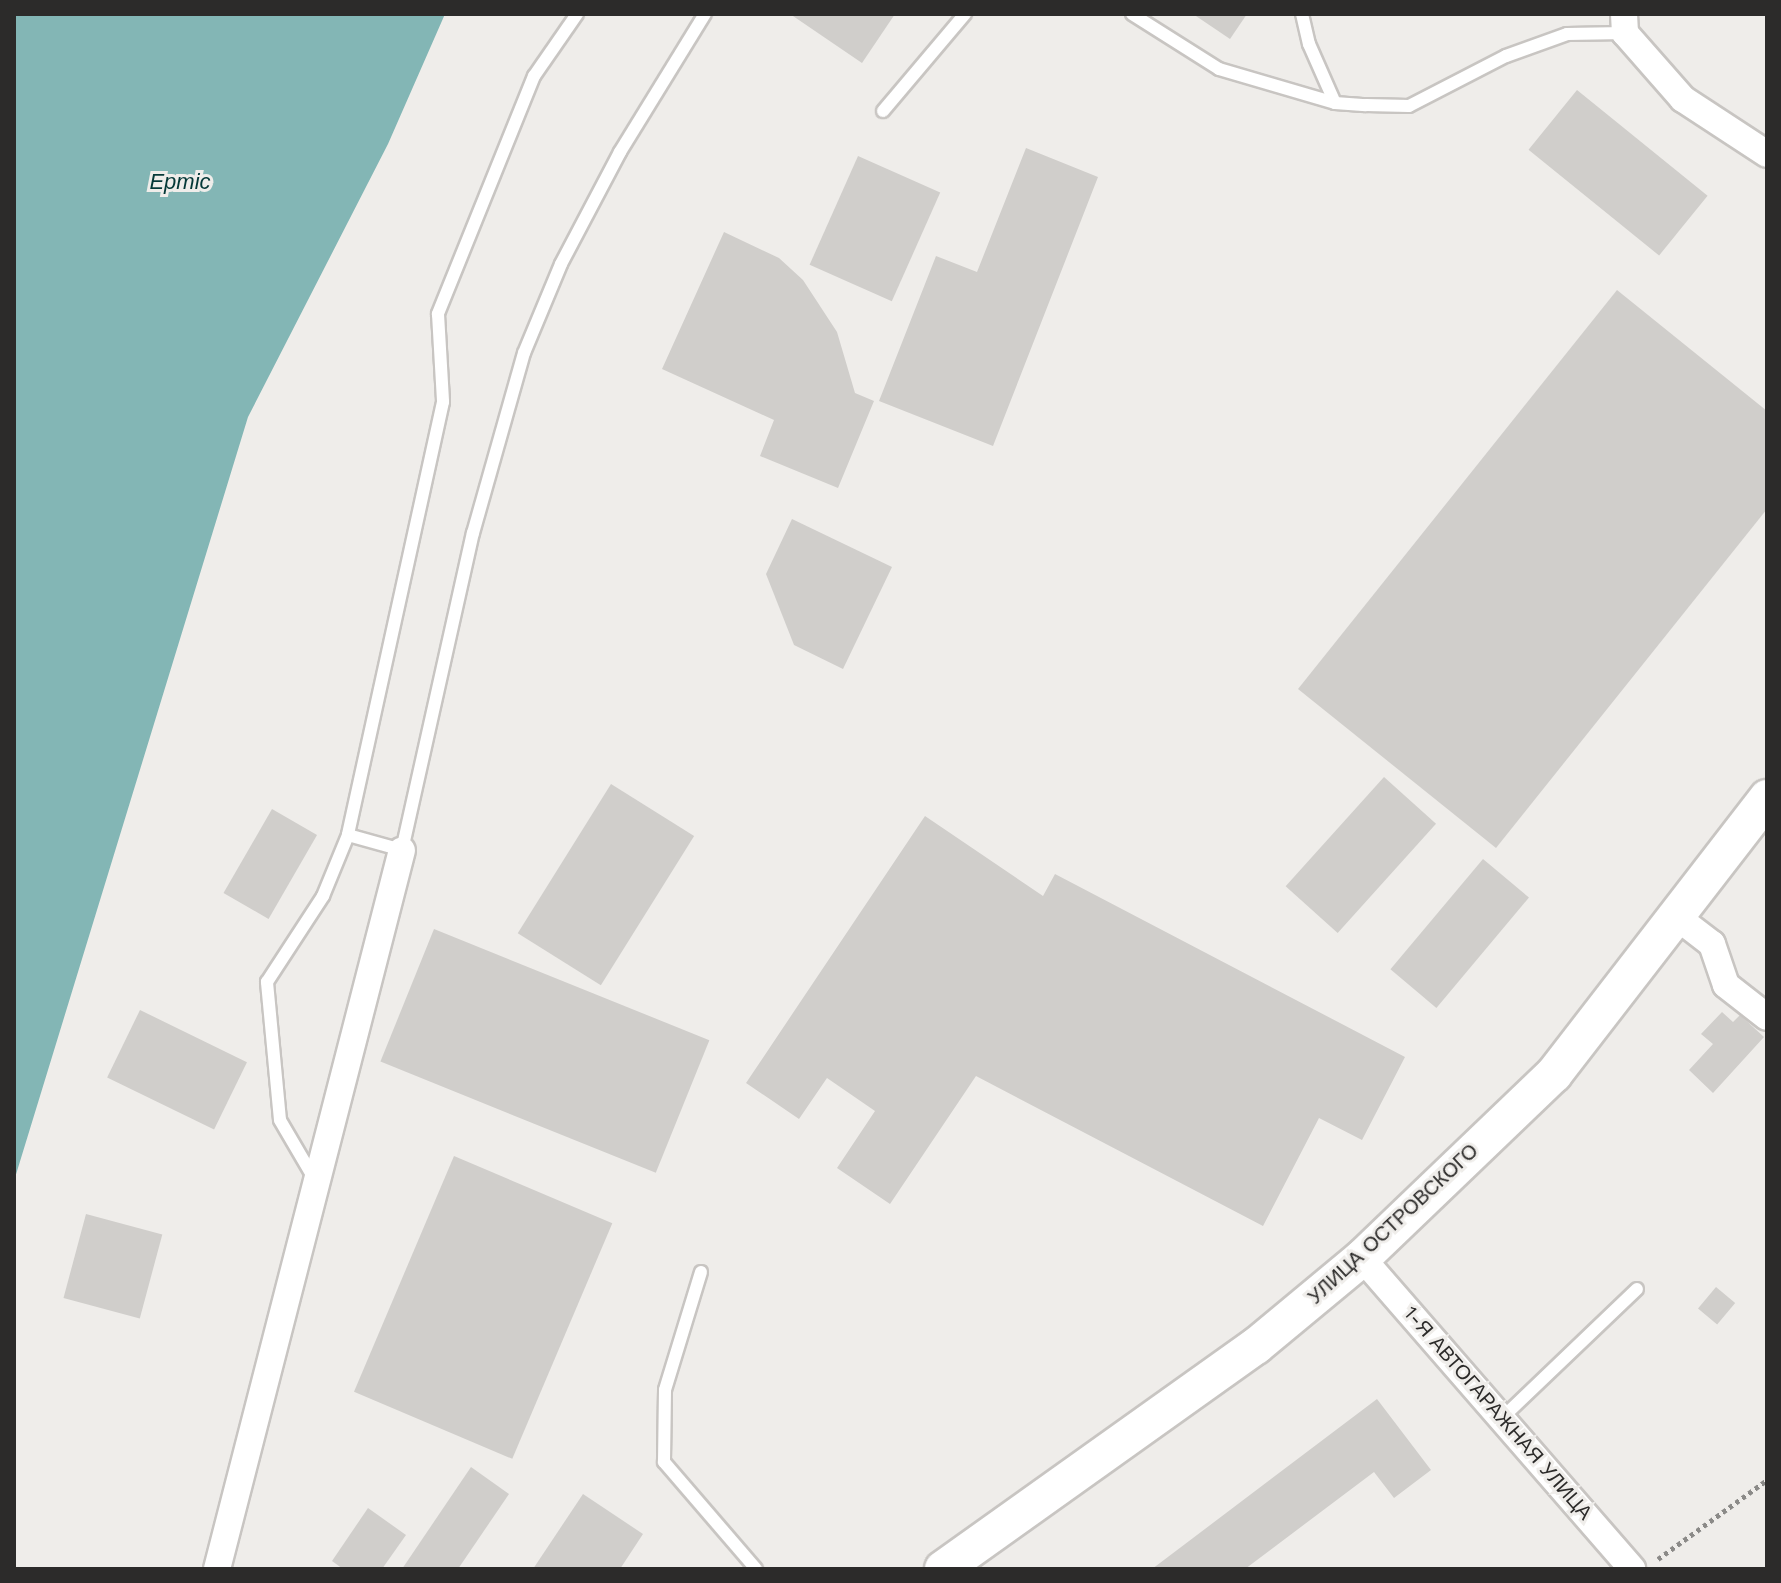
<!DOCTYPE html>
<html>
<head>
<meta charset="utf-8">
<style>
  body { margin:0 }
  #map { position:relative; width:1781px; height:1583px; overflow:hidden; background:#efedea; font-family:"Work Sans",sans-serif }
  div>[style] { position:absolute }
  [style*='--x'] { left:calc(var(--x)*1px); top:calc(var(--y)*1px); width:calc(var(--w)*1px); rotate:calc(var(--a)*1deg) }
  .water>* { inset:0; background:#83b6b5 }
  .building>* { inset:0; background:#d0cecb; transform-origin:0 0 }
  .path>* { height:5px; margin-top:-2.5px; transform-origin:0; background:repeating-linear-gradient(90deg,#8b8a88 0 4px,transparent 0 8px) }
  .roads { filter:drop-shadow(2px 0 #c8c5c2) drop-shadow(-2px 0 #c8c5c2) drop-shadow(0 2px #c8c5c2) drop-shadow(0 -2px #c8c5c2) }
  .lane>* { height:12px; margin:-6px; padding:0 6px; transform-origin:6px; border-radius:6px; background:#fff }
  .street>* { height:26px; margin:-13px; padding:0 13px; transform-origin:13px; border-radius:13px; background:#fff }
  .secondary>* { height:36px; margin:-18px; padding:0 18px; transform-origin:18px; border-radius:18px; background:#fff }
  span { translate:-50% -50%; white-space:nowrap; text-align:center; line-height:1.15; -webkit-text-stroke:6px #efedea; paint-order:stroke }
  .street-label { font-size:20px; color:#2c2b2a }
  .water-label { font-size:22px; color:#053938; font-style:italic }
  .frame { position:absolute; inset:0; border:16px solid #2c2b2a; pointer-events:none }
</style>
</head>
<body>
<div id="map">
  <div class="water">
    <div style="clip-path:polygon(14px 14px,445px 14px,388px 144px,248px 417px,14px 1181px)"></div>
  </div>
  <div class="building">
    <div style="clip-path:polygon(790px 14px,895px 14px,862px 63px)"></div>
    <div style="clip-path:polygon(1193px 14px,1247px 14px,1230px 39px)"></div>
    <div style="left:1577px;top:90px;width:168px;height:77px;rotate:39deg"></div>
    <div style="clip-path:polygon(1026px 148px,1098px 177px,993px 446px,879px 401px,936px 256px,977px 272px)"></div>
    <div style="left:858px;top:156px;width:90px;height:119px;rotate:24deg"></div>
    <div style="clip-path:polygon(724px 232px,779px 258px,803px 280px,837px 332px,855px 393px,874px 401px,838px 488px,760px 456px,774px 420px,662px 369px)"></div>
    <div style="clip-path:polygon(1617px 290px,1767px 411px,1767px 509px,1496px 848px,1298px 689px)"></div>
    <div style="clip-path:polygon(792px 519px,892px 567px,843px 669px,794px 645px,766px 574px)"></div>
    <div style="left:1384px;top:777px;width:70px;height:147px;rotate:42deg"></div>
    <div style="left:611px;top:784px;width:98px;height:176px;rotate:32deg"></div>
    <div style="left:272px;top:809px;width:52px;height:97px;rotate:30deg"></div>
    <div style="clip-path:polygon(925px 816px,1043px 896px,1055px 874px,1405px 1057px,1362px 1140px,1319px 1118px,1263px 1226px,976px 1076px,890px 1204px,837px 1168px,875px 1111px,827px 1078px,799px 1119px,746px 1083px)"></div>
    <div style="left:1483px;top:859px;width:60px;height:144px;rotate:40deg"></div>
    <div style="left:434px;top:929px;width:297px;height:143px;rotate:22deg"></div>
    <div style="left:140px;top:1010px;width:119px;height:75px;rotate:26deg"></div>
    <div style="clip-path:polygon(1722px 1012px,1733px 1022px,1740px 1015px,1764px 1037px,1713px 1093px,1689px 1070px,1713px 1044px,1701px 1034px)"></div>
    <div style="left:454px;top:1156px;width:172px;height:256px;rotate:23deg"></div>
    <div style="left:86px;top:1214px;width:79px;height:87px;rotate:15deg"></div>
    <div style="left:1716px;top:1287px;width:25px;height:28px;rotate:40deg"></div>
    <div style="clip-path:polygon(1377px 1399px,1431px 1470px,1394px 1498px,1374px 1472px,1245px 1569px,1152px 1569px)"></div>
    <div style="clip-path:polygon(471px 1467px,509px 1494px,458px 1569px,402px 1569px)"></div>
    <div style="clip-path:polygon(583px 1494px,643px 1534px,620px 1569px,533px 1569px)"></div>
    <div style="clip-path:polygon(368px 1508px,406px 1535px,382px 1569px,343px 1569px,332px 1561px)"></div>
  </div>
  <div class="path">
    <div style="--x:1658;--y:1559;--w:135;--a:-35.9"></div>
  </div>
  <div class="roads">
    <div class="lane">
      <div style="--x:577;--y:14;--w:75;--a:124.7"></div>
      <div style="--x:534;--y:76;--w:257;--a:112"></div>
      <div style="--x:438;--y:314;--w:88;--a:86.7"></div>
      <div style="--x:443;--y:402;--w:443;--a:102.4"></div>
      <div style="--x:348;--y:835;--w:56;--a:15.5"></div>
      <div style="--x:402;--y:850;--w:325;--a:-77.4"></div>
      <div style="--x:473;--y:533;--w:187;--a:-74.2"></div>
      <div style="--x:524;--y:353;--w:96;--a:-67.4"></div>
      <div style="--x:561;--y:264;--w:127;--a:-62.2"></div>
      <div style="--x:620;--y:152;--w:162;--a:-58.4"></div>
      <div style="--x:1132;--y:14;--w:103;--a:32.3"></div>
      <div style="--x:1219;--y:69;--w:121;--a:16.3"></div>
      <div style="--x:1335;--y:103;--w:31;--a:4"></div>
      <div style="--x:1366;--y:105;--w:43;--a:1.3"></div>
      <div style="--x:1409;--y:106;--w:109;--a:-27.3"></div>
      <div style="--x:1506;--y:56;--w:65;--a:-19.8"></div>
      <div style="--x:1567;--y:34;--w:58;--a:-1"></div>
      <div style="--x:1302;--y:14;--w:31;--a:77"></div>
      <div style="--x:1309;--y:44;--w:64;--a:66.2"></div>
      <div style="--x:883;--y:111;--w:127;--a:-49.8"></div>
      <div style="--x:315;--y:1180;--w:69;--a:-120.3"></div>
      <div style="--x:280;--y:1120;--w:139;--a:-95.4"></div>
      <div style="--x:267;--y:982;--w:103;--a:-56.9"></div>
      <div style="--x:323;--y:896;--w:66;--a:-67.7"></div>
      <div style="--x:701;--y:1272;--w:123;--a:107"></div>
      <div style="--x:665;--y:1390;--w:72;--a:90.8"></div>
      <div style="--x:664;--y:1462;--w:141;--a:49.3"></div>
      <div style="--x:1501;--y:1419;--w:188;--a:-43.7"></div>
    </div>
    <div class="street">
      <div style="--x:1624;--y:14;--w:19;--a:87"></div>
      <div style="--x:1625;--y:33;--w:88;--a:48.7"></div>
      <div style="--x:1683;--y:99;--w:100;--a:33.2"></div>
      <div style="--x:1673;--y:914;--w:49;--a:37.6"></div>
      <div style="--x:1712;--y:944;--w:43;--a:71.1"></div>
      <div style="--x:1726;--y:985;--w:52;--a:38"></div>
      <div style="--x:1362;--y:1258;--w:412;--a:49"></div>
      <div style="--x:217;--y:1569;--w:742;--a:-75.57"></div>
    </div>
    <div class="secondary">
      <div style="--x:943;--y:1569;--w:384;--a:-35.5"></div>
      <div style="--x:1256;--y:1346;--w:138;--a:-39.7"></div>
      <div style="--x:1362;--y:1258;--w:266;--a:-43.8"></div>
      <div style="--x:1554;--y:1074;--w:349;--a:-52.3"></div>
    </div>
  </div>
  <div class="street-label">
    <span style="left:1393px;top:1224px;rotate:-43deg">УЛИЦА ОСТРОВСКОГО</span>
    <span style="left:1498px;top:1413px;rotate:49deg">1-Я АВТОГАРАЖНАЯ УЛИЦА</span>
  </div>
  <div class="water-label">
    <span style="left:180px;top:182px">Ертіс</span>
  </div>
  <div class="frame"></div>
</div>
</body>
</html>
